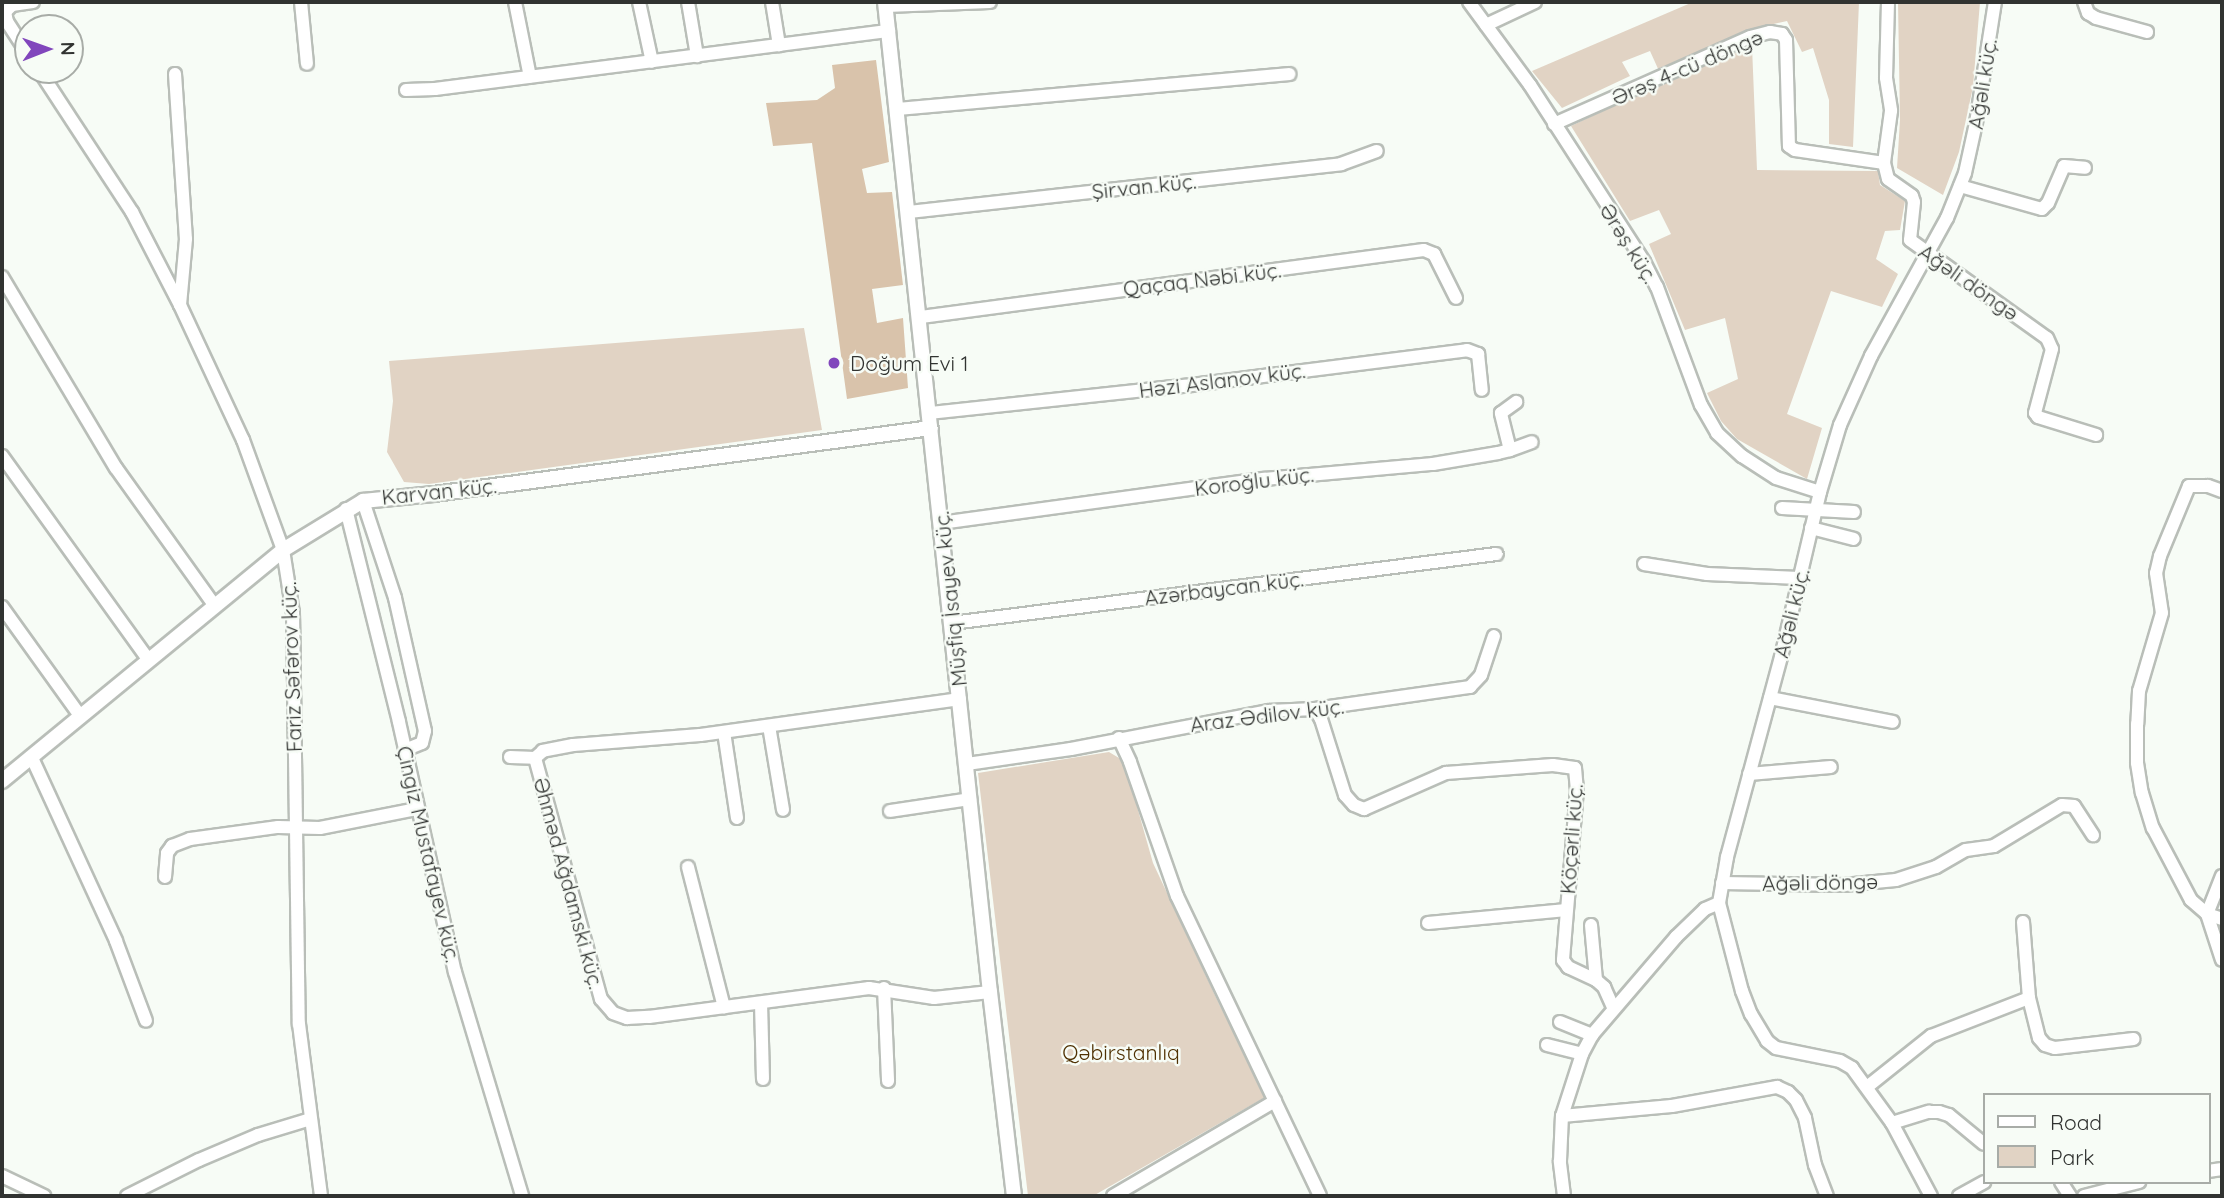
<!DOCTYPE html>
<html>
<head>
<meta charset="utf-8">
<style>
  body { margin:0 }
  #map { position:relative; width:2224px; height:1198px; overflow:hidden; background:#f7fcf6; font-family:Quicksand,sans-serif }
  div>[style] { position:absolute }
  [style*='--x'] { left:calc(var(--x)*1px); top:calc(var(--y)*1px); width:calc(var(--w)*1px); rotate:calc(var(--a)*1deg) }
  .green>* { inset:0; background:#e1d3c4 }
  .forest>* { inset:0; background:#d9c3ab }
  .roads { filter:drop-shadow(2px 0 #b9beb8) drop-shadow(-2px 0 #b9beb8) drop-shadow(0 2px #b9beb8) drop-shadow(0 -2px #b9beb8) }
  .minor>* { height:12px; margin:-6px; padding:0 6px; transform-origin:6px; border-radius:6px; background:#fff }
  .tertiary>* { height:14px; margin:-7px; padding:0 7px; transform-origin:7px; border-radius:7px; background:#fff }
  .dots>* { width:19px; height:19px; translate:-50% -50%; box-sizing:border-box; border:4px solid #f7fcf6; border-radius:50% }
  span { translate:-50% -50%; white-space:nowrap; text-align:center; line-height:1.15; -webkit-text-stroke:5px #f7fcf6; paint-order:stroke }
  .street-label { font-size:21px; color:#313331 }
  .poi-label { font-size:21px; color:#313331 }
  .left { translate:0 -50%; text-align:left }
  .park-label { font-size:21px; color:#4f3002 }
  .frame { position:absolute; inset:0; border:4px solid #313331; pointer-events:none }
  .legend { position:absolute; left:1983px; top:1093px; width:228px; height:91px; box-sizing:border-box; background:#f7fcf6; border:2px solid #a8aca7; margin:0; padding:9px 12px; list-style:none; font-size:21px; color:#313331 }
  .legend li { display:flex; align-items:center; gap:14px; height:35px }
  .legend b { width:35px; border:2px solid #a8aca7 }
  .north { position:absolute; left:14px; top:14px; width:70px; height:70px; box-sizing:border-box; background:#f7fcf6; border:2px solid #a8aca7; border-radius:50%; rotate:89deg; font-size:19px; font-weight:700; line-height:28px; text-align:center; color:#313331 }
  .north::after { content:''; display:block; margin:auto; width:24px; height:32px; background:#8146bc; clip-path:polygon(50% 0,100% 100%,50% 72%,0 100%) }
</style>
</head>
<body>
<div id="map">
  <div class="green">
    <div style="clip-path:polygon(1693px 2px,1859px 2px,1853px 147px,1829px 144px,1829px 100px,1813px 48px,1802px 52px,1787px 21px,1747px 30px,1752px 46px,1757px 170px,1878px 171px,1880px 185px,1905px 201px,1900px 230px,1885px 231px,1876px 259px,1898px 274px,1882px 307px,1831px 291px,1787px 414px,1822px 428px,1807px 479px,1737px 439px,1721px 421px,1707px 393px,1738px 379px,1725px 318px,1685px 330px,1649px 244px,1671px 234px,1659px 210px,1630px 221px,1571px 126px,1664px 82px,1650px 51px,1622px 62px,1630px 76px,1562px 108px,1532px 71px)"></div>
    <div style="clip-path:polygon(1898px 2px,1980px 2px,1973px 87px,1959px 152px,1943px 195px,1897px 168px,1900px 120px)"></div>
    <div style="clip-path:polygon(804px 328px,822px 430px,429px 484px,404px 482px,387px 452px,393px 401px,389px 361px)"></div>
    <div style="clip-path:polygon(1109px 752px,1124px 761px,1153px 863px,1220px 1006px,1267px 1096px,1093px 1196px,1028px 1196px,978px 773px)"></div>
  </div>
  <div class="forest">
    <div style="clip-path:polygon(876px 60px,889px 162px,862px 169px,867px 193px,892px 192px,903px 285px,872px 289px,877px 323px,903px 318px,908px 388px,847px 399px,812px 143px,773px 146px,766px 103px,817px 100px,835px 88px,832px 65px)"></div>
  </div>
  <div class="roads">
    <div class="minor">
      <div style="--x:301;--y:2;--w:62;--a:84.5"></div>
      <div style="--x:515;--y:2;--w:76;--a:78.7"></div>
      <div style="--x:639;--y:2;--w:61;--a:77.8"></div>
      <div style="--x:688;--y:2;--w:55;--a:80.5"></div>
      <div style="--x:772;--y:2;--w:44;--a:80.8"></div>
      <div style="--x:1469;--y:2;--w:103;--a:53.7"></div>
      <div style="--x:1530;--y:85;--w:211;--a:57.2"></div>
      <div style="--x:1644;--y:262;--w:28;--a:63"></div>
      <div style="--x:1657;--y:287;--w:126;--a:69.6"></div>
      <div style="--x:1701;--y:405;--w:32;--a:60"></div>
      <div style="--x:1717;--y:433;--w:34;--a:43"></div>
      <div style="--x:1742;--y:456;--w:40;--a:32.9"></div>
      <div style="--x:1776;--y:478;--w:46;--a:17.7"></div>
      <div style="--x:1888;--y:2;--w:76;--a:91.5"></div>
      <div style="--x:1886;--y:78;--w:33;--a:81"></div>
      <div style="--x:1891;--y:111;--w:52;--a:97.7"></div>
      <div style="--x:1884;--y:163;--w:16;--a:76"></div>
      <div style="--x:1888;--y:179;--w:29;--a:35"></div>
      <div style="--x:1912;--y:196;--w:6;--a:72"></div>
      <div style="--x:1914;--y:202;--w:38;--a:96"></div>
      <div style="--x:1910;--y:240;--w:168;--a:35.6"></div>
      <div style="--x:2047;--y:338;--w:12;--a:66"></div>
      <div style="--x:2052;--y:349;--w:66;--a:104.9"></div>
      <div style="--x:2035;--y:413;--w:5;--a:53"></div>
      <div style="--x:2038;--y:417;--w:61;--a:17.2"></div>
      <div style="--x:2084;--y:2;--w:12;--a:70"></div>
      <div style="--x:2088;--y:13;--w:9;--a:32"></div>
      <div style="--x:2096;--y:18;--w:53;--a:15.4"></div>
      <div style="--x:886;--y:6;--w:104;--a:-2.2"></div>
      <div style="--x:1486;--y:25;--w:54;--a:-25.1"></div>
      <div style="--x:28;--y:54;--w:38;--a:-123"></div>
      <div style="--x:7;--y:22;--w:10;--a:-101"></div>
      <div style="--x:5;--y:12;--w:10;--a:-45"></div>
      <div style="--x:12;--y:5;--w:21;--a:-8"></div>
      <div style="--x:39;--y:70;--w:170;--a:56.8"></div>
      <div style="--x:132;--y:212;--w:105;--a:62.7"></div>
      <div style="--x:180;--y:305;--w:149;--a:65"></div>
      <div style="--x:243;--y:440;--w:117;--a:70"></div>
      <div style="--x:283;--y:550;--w:64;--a:81"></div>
      <div style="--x:293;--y:613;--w:411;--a:89.2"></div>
      <div style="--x:299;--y:1024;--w:173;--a:82.7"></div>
      <div style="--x:175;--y:74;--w:165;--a:86.2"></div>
      <div style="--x:186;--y:239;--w:66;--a:95.2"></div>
      <div style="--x:406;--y:90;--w:29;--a:-2"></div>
      <div style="--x:435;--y:89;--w:458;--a:-7.3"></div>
      <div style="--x:898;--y:109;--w:393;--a:-5.1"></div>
      <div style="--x:1554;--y:124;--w:214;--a:-23.9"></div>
      <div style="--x:1750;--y:37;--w:21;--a:-14"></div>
      <div style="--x:1770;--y:32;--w:12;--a:9"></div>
      <div style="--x:1782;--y:34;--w:7;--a:56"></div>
      <div style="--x:1786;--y:40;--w:106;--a:88.4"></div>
      <div style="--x:1789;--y:146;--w:7;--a:34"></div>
      <div style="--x:1795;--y:150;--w:90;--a:8.3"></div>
      <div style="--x:1960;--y:186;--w:85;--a:15.7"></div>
      <div style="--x:2042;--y:209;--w:8;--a:-45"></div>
      <div style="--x:2048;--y:203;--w:40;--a:-66.6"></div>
      <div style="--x:2064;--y:166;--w:21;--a:5"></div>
      <div style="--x:909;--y:212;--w:435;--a:-6.3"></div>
      <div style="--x:1341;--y:164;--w:38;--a:-20"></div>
      <div style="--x:2;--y:277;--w:222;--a:59.2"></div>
      <div style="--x:116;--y:468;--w:168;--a:54.4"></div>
      <div style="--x:921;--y:317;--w:507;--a:-7.59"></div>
      <div style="--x:1424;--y:250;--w:11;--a:22"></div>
      <div style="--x:1434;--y:254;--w:49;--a:63.4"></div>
      <div style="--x:930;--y:413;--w:255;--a:-6.1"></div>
      <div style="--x:1184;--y:386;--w:285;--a:-7.2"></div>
      <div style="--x:1467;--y:350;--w:12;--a:20"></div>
      <div style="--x:1478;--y:354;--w:36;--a:84"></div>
      <div style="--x:1510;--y:450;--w:23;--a:-20"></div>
      <div style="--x:2;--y:456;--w:250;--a:54.3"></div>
      <div style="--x:2222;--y:491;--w:15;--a:-160"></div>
      <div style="--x:2208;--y:486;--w:19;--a:180"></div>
      <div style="--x:2189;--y:486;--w:76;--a:112.5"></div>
      <div style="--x:2160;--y:556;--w:17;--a:103"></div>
      <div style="--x:2156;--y:573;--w:40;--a:81.5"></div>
      <div style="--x:2162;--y:613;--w:81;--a:106.4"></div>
      <div style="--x:2139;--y:691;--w:33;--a:93"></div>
      <div style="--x:2137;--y:724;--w:39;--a:90"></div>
      <div style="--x:2137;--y:763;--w:30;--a:81"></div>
      <div style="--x:2142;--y:793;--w:37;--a:73"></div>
      <div style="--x:2153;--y:828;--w:81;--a:62.2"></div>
      <div style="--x:2191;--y:900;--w:21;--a:41"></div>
      <div style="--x:2207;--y:914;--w:16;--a:18"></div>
      <div style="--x:363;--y:501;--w:102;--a:71.7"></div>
      <div style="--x:395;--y:598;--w:136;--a:77.3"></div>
      <div style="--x:425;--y:731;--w:12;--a:104"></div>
      <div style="--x:422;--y:743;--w:18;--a:158"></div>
      <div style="--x:1782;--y:508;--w:72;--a:3.2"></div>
      <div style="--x:346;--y:509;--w:219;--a:76"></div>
      <div style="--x:399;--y:722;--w:256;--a:77.4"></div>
      <div style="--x:455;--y:972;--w:234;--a:73.3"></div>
      <div style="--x:941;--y:523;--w:326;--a:-7.8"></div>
      <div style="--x:1264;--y:479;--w:170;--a:-5.1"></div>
      <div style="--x:1433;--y:464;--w:66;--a:-9.6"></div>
      <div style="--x:1498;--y:453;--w:12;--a:-14"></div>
      <div style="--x:1510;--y:450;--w:38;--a:-104"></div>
      <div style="--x:1501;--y:413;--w:19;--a:-36"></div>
      <div style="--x:1811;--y:528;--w:44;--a:14.3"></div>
      <div style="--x:1644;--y:564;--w:64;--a:9"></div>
      <div style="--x:1707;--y:574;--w:92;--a:2.5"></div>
      <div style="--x:2;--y:607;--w:135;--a:54.3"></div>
      <div style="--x:952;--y:623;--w:549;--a:-7.22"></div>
      <div style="--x:1770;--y:698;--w:125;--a:11"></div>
      <div style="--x:960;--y:699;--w:262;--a:172.1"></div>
      <div style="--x:700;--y:735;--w:127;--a:175.5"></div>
      <div style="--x:573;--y:745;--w:31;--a:169"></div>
      <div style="--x:543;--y:751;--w:11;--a:139"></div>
      <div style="--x:535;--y:758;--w:250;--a:74.7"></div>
      <div style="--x:601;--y:999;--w:18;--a:49"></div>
      <div style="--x:613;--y:1013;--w:15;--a:20"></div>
      <div style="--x:627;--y:1018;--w:22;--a:-3"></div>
      <div style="--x:649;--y:1017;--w:222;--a:-7.5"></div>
      <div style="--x:869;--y:988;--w:66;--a:8.7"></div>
      <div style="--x:934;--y:998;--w:56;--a:-6.1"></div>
      <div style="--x:1315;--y:709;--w:12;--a:59"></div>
      <div style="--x:1321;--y:719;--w:80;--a:72.5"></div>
      <div style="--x:1345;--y:795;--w:13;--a:48"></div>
      <div style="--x:1354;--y:805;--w:11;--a:22"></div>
      <div style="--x:1364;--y:809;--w:90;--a:-23.7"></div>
      <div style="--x:1446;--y:773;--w:107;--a:-4.3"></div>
      <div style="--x:1553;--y:765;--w:22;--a:8"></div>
      <div style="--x:1575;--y:768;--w:21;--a:85"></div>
      <div style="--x:1577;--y:789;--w:172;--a:94.7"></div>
      <div style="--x:1563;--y:960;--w:9;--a:54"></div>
      <div style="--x:1568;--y:967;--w:31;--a:25"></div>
      <div style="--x:1596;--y:980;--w:11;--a:41"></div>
      <div style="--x:1604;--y:987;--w:24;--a:66"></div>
      <div style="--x:769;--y:726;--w:85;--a:80.5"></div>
      <div style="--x:724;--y:732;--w:87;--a:81.4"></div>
      <div style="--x:1119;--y:738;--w:26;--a:65"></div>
      <div style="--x:1130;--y:762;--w:142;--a:70.7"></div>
      <div style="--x:1177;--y:896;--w:332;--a:64.5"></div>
      <div style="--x:510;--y:757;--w:25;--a:2"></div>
      <div style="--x:32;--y:758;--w:201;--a:65.3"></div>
      <div style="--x:116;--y:941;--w:85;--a:69.4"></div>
      <div style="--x:967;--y:764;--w:105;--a:-8.2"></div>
      <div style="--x:1071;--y:749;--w:202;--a:-10.9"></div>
      <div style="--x:1269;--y:711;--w:46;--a:-2.5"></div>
      <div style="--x:1315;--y:709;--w:157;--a:-8.1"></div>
      <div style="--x:1470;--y:687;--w:16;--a:-47"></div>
      <div style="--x:1481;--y:675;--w:41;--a:-71.6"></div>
      <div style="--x:1749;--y:774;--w:82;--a:-4.9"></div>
      <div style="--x:890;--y:811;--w:81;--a:-8.5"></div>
      <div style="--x:688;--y:867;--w:145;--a:75.6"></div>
      <div style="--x:2222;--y:876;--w:41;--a:111.5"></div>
      <div style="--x:2207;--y:914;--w:48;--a:71.9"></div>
      <div style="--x:165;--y:877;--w:24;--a:-85"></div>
      <div style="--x:167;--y:853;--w:9;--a:-54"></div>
      <div style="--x:172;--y:846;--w:19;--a:-21"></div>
      <div style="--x:190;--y:839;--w:89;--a:-7.8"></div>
      <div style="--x:278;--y:827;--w:42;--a:1.4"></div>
      <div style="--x:320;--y:828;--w:99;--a:-11.1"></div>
      <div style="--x:1722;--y:883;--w:122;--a:0.9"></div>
      <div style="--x:1844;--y:885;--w:52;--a:-5.5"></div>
      <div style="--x:1896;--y:880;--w:42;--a:-18"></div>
      <div style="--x:1936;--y:867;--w:34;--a:-30"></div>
      <div style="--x:1966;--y:850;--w:28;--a:-8"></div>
      <div style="--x:1994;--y:846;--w:79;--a:-31.1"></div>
      <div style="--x:2062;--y:805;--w:12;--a:5"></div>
      <div style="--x:2074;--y:806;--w:35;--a:57"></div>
      <div style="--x:1719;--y:903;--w:91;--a:75.4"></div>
      <div style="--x:1742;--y:991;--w:25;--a:69"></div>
      <div style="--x:1751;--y:1014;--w:31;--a:59"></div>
      <div style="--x:1767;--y:1041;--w:11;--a:38"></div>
      <div style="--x:1776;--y:1048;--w:65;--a:11.5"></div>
      <div style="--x:1840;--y:1061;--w:14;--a:30"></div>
      <div style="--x:1852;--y:1068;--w:68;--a:54"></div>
      <div style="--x:1892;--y:1123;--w:39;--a:-17"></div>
      <div style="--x:1929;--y:1112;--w:10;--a:0"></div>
      <div style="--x:1939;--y:1112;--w:10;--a:17"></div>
      <div style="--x:1949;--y:1115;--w:45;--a:39.6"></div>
      <div style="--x:2023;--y:922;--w:76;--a:85.5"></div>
      <div style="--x:1428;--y:923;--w:139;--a:-5.4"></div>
      <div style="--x:1591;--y:925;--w:55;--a:84.8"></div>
      <div style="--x:884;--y:988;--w:93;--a:87.5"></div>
      <div style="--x:761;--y:1003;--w:76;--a:88.5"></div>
      <div style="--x:1560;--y:1022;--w:35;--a:22"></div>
      <div style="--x:1547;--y:1045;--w:36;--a:14"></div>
      <div style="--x:1867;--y:1087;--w:82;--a:-38.6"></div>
      <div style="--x:1931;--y:1036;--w:105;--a:-21.2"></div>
      <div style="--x:2029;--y:998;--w:41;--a:76"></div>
      <div style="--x:2039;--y:1038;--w:9;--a:49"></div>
      <div style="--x:2045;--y:1045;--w:10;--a:17"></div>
      <div style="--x:2055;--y:1048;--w:79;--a:-6.6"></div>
      <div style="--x:1562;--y:1116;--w:110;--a:-5.2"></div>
      <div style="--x:1672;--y:1106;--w:107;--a:-10.3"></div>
      <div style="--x:1777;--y:1087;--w:12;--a:24"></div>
      <div style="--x:1788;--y:1092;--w:11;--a:45"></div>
      <div style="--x:1796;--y:1100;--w:20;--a:63"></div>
      <div style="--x:1805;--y:1118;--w:48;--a:78"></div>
      <div style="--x:1815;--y:1165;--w:33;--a:69"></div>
      <div style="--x:1892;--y:1123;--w:83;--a:61.9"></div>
      <div style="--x:2208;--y:1171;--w:14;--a:-8"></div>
      <div style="--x:2;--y:1176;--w:47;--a:25.5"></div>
      <div style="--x:2061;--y:1182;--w:17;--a:57"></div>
      <div style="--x:127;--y:1196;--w:80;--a:-26.6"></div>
      <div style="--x:199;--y:1160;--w:64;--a:-23"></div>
      <div style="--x:258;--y:1135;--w:55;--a:-16.8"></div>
      <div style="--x:1113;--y:1196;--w:188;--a:-30.4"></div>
      <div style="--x:1564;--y:1196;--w:35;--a:-97"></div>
      <div style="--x:1560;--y:1161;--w:45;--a:-87.5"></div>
      <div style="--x:1562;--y:1116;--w:65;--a:-72.1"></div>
      <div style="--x:1582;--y:1054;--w:21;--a:-62"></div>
      <div style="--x:1592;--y:1035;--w:129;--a:-49.4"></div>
      <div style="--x:1676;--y:937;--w:40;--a:-44"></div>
      <div style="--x:1705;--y:909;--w:15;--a:-23"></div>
      <div style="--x:1719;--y:903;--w:47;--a:-80.1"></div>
      <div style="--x:1727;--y:857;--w:207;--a:-74.9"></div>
      <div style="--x:1781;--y:657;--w:170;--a:-76.7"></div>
      <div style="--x:1820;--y:492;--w:70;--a:-73.4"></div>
      <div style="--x:1840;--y:425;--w:76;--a:-65.8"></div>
      <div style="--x:1871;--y:356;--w:158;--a:-61.2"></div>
      <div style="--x:1947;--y:218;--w:48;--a:-68.2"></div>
      <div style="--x:1965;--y:173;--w:51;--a:-77.6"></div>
      <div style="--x:1976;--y:123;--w:122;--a:-81.1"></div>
      <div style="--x:1959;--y:1196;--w:29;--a:-29"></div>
      <div style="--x:2084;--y:1196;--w:57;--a:-14.3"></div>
    </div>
    <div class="tertiary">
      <div style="--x:885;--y:2;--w:996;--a:83.95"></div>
      <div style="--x:990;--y:992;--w:205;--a:83.3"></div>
      <div style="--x:2;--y:781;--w:364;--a:-39.4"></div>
      <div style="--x:283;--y:550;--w:94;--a:-31.5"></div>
      <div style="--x:363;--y:501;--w:71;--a:-5.6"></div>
      <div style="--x:434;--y:494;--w:501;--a:-7.56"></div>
    </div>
  </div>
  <div class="dots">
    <div style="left:834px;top:363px;background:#8146bc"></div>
  </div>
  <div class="street-label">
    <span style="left:1687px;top:67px;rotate:-23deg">Ərəş 4-cü döngə</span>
    <span style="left:1982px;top:84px;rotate:-81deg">Ağəli küç.</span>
    <span style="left:1144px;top:186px;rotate:-6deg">Şirvan küç.</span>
    <span style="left:1629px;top:243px;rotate:58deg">Ərəş küç.</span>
    <span style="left:1202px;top:279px;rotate:-7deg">Qaçaq Nəbi küç.</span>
    <span style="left:1969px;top:282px;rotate:35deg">Ağəli döngə</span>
    <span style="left:1222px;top:380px;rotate:-7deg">Həzi Aslanov küç.</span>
    <span style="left:1254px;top:481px;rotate:-7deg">Koroğlu küç.</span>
    <span style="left:439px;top:491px;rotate:-6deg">Karvan küç.</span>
    <span style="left:1224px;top:588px;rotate:-7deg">Azərbaycan küç.</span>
    <span style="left:950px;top:599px;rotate:-96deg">Müşfiq İsayev küç.</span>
    <span style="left:1791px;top:613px;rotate:-76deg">Ağəli küç.</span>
    <span style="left:291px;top:667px;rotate:-92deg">Fariz Səfərov küç.</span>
    <span style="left:1267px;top:715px;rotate:-7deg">Araz Ədilov küç.</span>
    <span style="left:1571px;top:839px;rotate:-86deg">Köçərli küç.</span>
    <span style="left:429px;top:854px;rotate:77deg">Çingiz Mustafayev küç.</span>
    <span style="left:1820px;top:882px;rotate:-1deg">Ağəli döngə</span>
    <span style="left:569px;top:883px;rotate:75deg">Əhməd Ağdamski küç.</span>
  </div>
  <div class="poi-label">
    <span class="left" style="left:850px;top:363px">Doğum Evi 1</span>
  </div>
  <div class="park-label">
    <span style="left:1121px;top:1052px">Qəbirstanlıq</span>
  </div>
  <div class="frame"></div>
  <ul class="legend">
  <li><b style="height:9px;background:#fff"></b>Road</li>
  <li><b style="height:19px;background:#e1d3c4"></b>Park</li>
  </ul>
  <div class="north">N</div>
</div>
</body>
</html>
